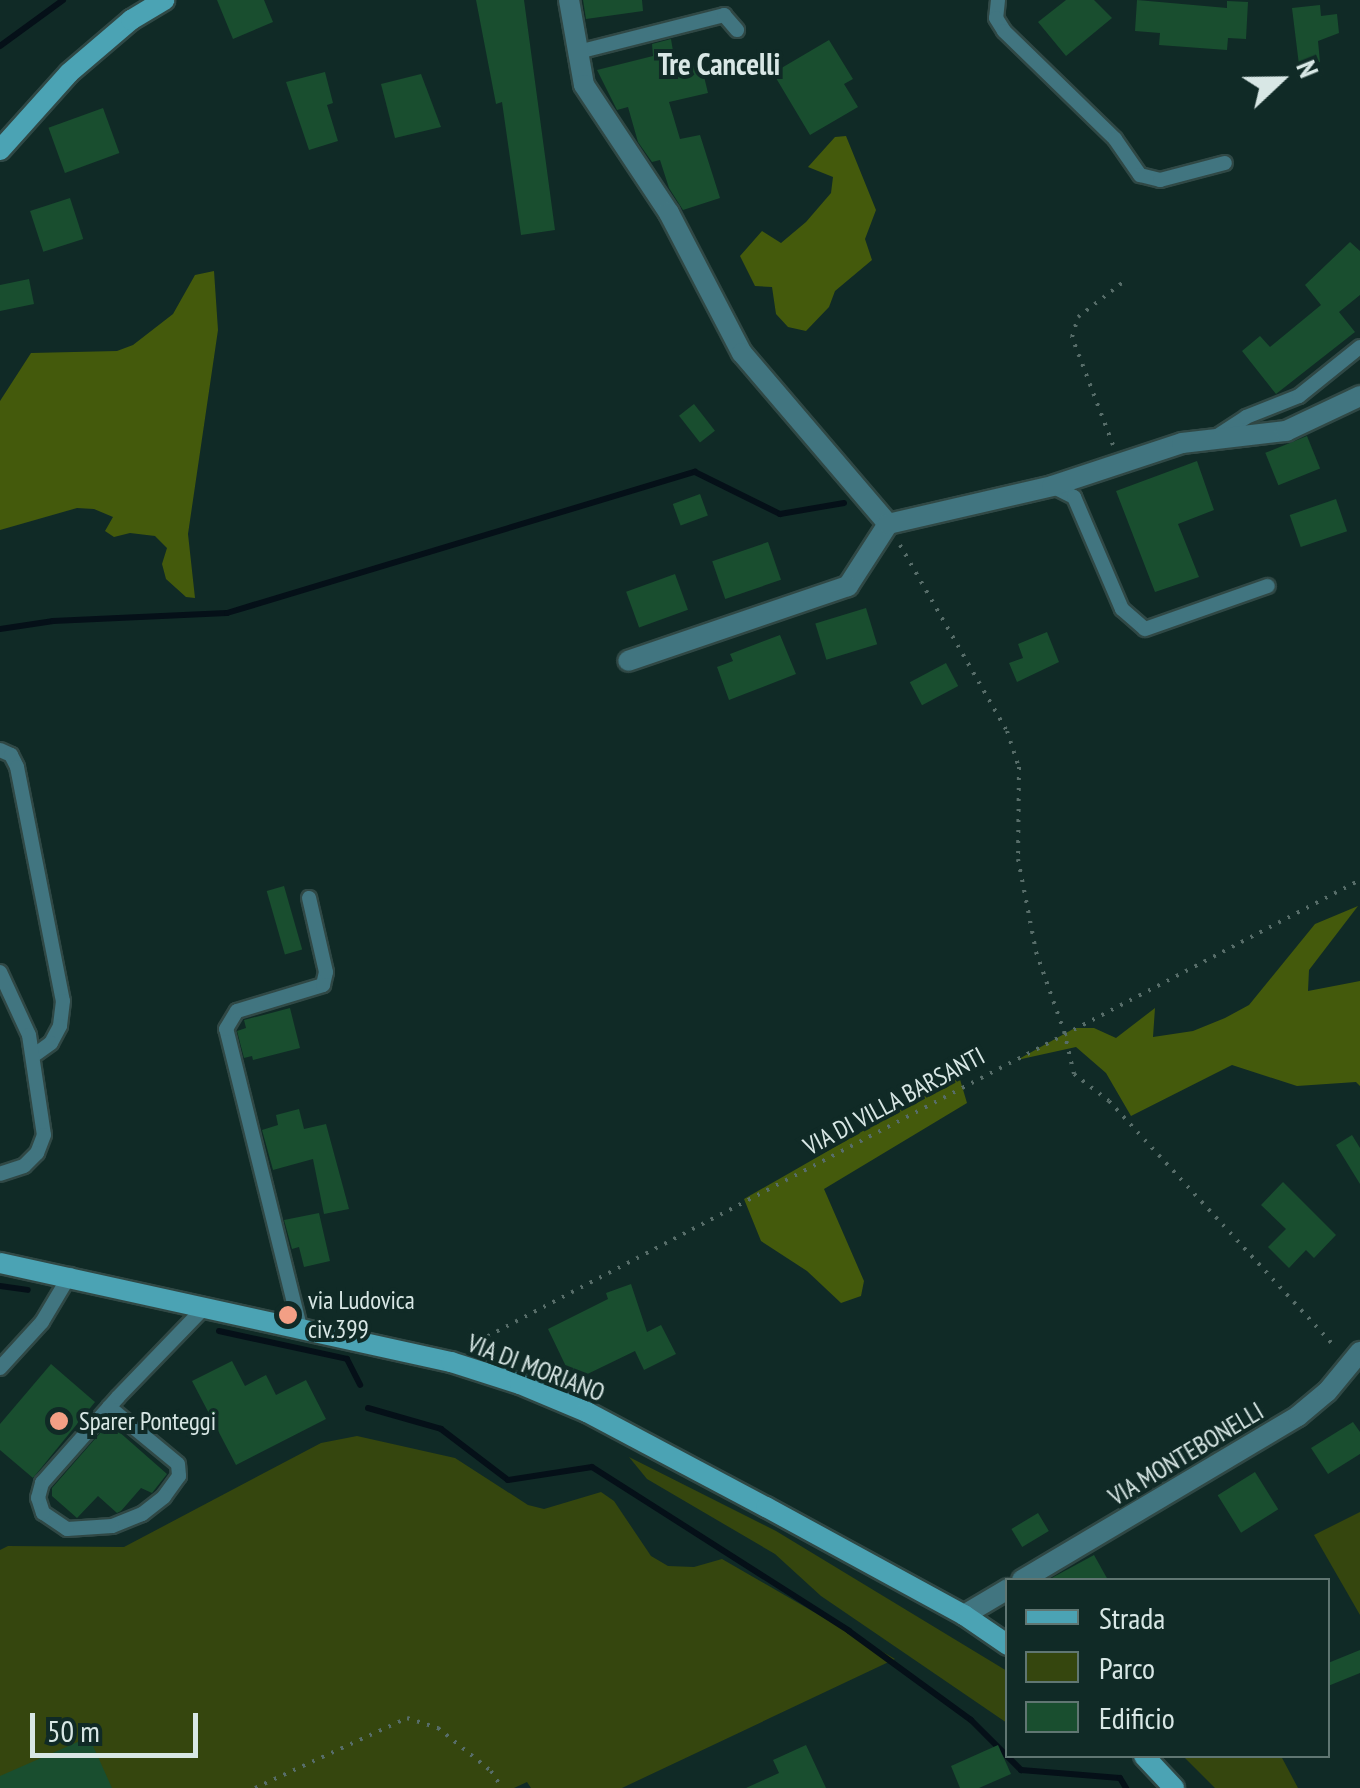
<!DOCTYPE html>
<html>
<head>
<meta charset="utf-8">
<style>
  body { margin:0 }
  #map { position:relative; width:1360px; height:1788px; overflow:hidden; background:#102a26; font-family:"PT Sans Narrow",sans-serif }
  div>[style] { position:absolute }
  [style*='--x'] { left:calc(var(--x)*1px); top:calc(var(--y)*1px); width:calc(var(--w)*1px); rotate:calc(var(--a)*1deg) }
  .green>* { inset:0; background:#35460e }
  .forest>* { inset:0; background:#445a0c }
  .stream>* { height:6px; margin:-3px; padding:0 3px; transform-origin:3px; border-radius:3px; background:#051018 }
  .building>* { inset:0; background:#194e2f; transform-origin:0 0 }
  .path>* { height:4px; margin-top:-2px; transform-origin:0; background:repeating-linear-gradient(90deg,#576d69 0 2.5px,transparent 0 10.5px) }
  .roads { filter:drop-shadow(2px 0 #304845) drop-shadow(-2px 0 #304845) drop-shadow(0 2px #304845) drop-shadow(0 -2px #304845) }
  .service>* { height:14px; margin:-7px; padding:0 7px; transform-origin:7px; border-radius:7px; background:#417580 }
  .minor>* { height:20px; margin:-10px; padding:0 10px; transform-origin:10px; border-radius:10px; background:#417580 }
  .secondary>* { height:20px; margin:-10px; padding:0 10px; transform-origin:10px; border-radius:10px; background:#4ba3b4 }
  .dots>* { width:28px; height:28px; translate:-50% -50%; box-sizing:border-box; border:5px solid #102a26; border-radius:50% }
  span { translate:-50% -50%; white-space:nowrap; text-align:center; line-height:1.15; -webkit-text-stroke:8px #102a26; paint-order:stroke }
  .street-label { font-size:25px; color:#d8e7e5 }
  .poi-label { font-size:25px; color:#d8e7e5 }
  .left { translate:0 -50%; text-align:left }
  .quarter-label { font-size:30px; color:#d8e7e5; font-weight:700 }
  .legend { position:absolute; left:1005px; top:1578px; width:325px; height:180px; box-sizing:border-box; background:#102a26; border:2px solid #607672; margin:0; padding:12px 18px; list-style:none; font-size:30px; color:#d8e7e5 }
  .legend li { display:flex; align-items:center; gap:20px; height:50px }
  .legend b { width:50px; border:2px solid #607672 }
  .north { position:absolute; left:1230px; top:30px; width:100px; height:100px; -webkit-text-stroke:8px #102a26; paint-order:stroke; rotate:68deg; font-size:28px; font-weight:700; line-height:40px; text-align:center; color:#d8e7e5 }
  .north::after { content:''; display:block; margin:auto; width:35px; height:45px; background:#d8e7e5; clip-path:polygon(50% 0,100% 100%,50% 72%,0 100%) }
  .scale { position:absolute; left:30px; top:1713px; width:168px; height:45px; box-sizing:border-box; border:5px solid #d8e7e5; border-top:0; padding-left:12px; font-size:30px; line-height:35px; white-space:nowrap; color:#d8e7e5; -webkit-text-stroke:8px #102a26; paint-order:stroke }
</style>
</head>
<body>
<div id="map">
  <div class="green">
    <div style="clip-path:polygon(357px 1436px,455px 1458px,528px 1505px,544px 1509px,601px 1492px,614px 1501px,651px 1556px,668px 1566px,694px 1567px,722px 1559px,895px 1659px,622px 1788px,531px 1788px,527px 1782px,514px 1788px,0 1788px,0 1550px,8px 1546px,124px 1547px,321px 1443px)"></div>
    <div style="clip-path:polygon(629px 1457px,776px 1531px,1007px 1671px,1007px 1723px,821px 1596px,775px 1554px,647px 1479px)"></div>
    <div style="clip-path:polygon(1360px 1512px,1360px 1615px,1314px 1535px)"></div>
    <div style="clip-path:polygon(1183px 1756px,1281px 1756px,1298px 1788px,1215px 1788px)"></div>
  </div>
  <div class="forest">
    <div style="clip-path:polygon(846px 136px,876px 210px,865px 239px,872px 260px,835px 291px,829px 307px,806px 331px,788px 327px,776px 314px,772px 287px,755px 286px,740px 256px,762px 231px,781px 243px,806px 222px,831px 193px,833px 177px,808px 167px,835px 137px)"></div>
    <div style="clip-path:polygon(214px 271px,218px 330px,188px 534px,195px 598px,186px 597px,166px 579px,162px 564px,167px 548px,155px 536px,130px 533px,114px 537px,105px 531px,113px 517px,94px 509px,77px 508px,0 530px,0 401px,31px 353px,117px 351px,133px 345px,173px 314px,195px 275px)"></div>
    <div style="clip-path:polygon(1358px 906px,1309px 970px,1308px 991px,1360px 981px,1360px 1086px,1356px 1082px,1297px 1086px,1232px 1065px,1131px 1116px,1106px 1073px,1076px 1047px,1017px 1060px,1075px 1028px,1094px 1028px,1116px 1038px,1155px 1008px,1153px 1037px,1193px 1031px,1225px 1018px,1249px 1005px,1315px 924px)"></div>
    <div style="clip-path:polygon(959px 1076px,967px 1103px,824px 1189px,864px 1281px,861px 1296px,841px 1303px,807px 1271px,761px 1241px,744px 1199px)"></div>
  </div>
  <div class="stream">
    <div style="--x:0;--y:46;--w:78;--a:-36.1"></div>
    <div style="--x:0;--y:629;--w:54;--a:-8.6"></div>
    <div style="--x:53;--y:621;--w:174;--a:-2.6"></div>
    <div style="--x:227;--y:613;--w:489;--a:-16.8"></div>
    <div style="--x:695;--y:472;--w:95;--a:26.3"></div>
    <div style="--x:780;--y:514;--w:65;--a:-9.8"></div>
    <div style="--x:0;--y:1286;--w:28;--a:8"></div>
    <div style="--x:219;--y:1331;--w:131;--a:12.3"></div>
    <div style="--x:347;--y:1359;--w:29;--a:63"></div>
    <div style="--x:368;--y:1408;--w:76;--a:16"></div>
    <div style="--x:441;--y:1429;--w:84;--a:37.3"></div>
    <div style="--x:508;--y:1480;--w:85;--a:-8.8"></div>
    <div style="--x:592;--y:1467;--w:305;--a:32.5"></div>
    <div style="--x:849;--y:1631;--w:151;--a:36.1"></div>
    <div style="--x:971;--y:1720;--w:71;--a:45"></div>
    <div style="--x:1021;--y:1770;--w:99;--a:4.6"></div>
    <div style="--x:1120;--y:1778;--w:12;--a:59"></div>
  </div>
  <div class="building">
    <div style="clip-path:polygon(217px 0,264px 0,273px 22px,233px 39px)"></div>
    <div style="clip-path:polygon(476px 0,524px 0,555px 230px,521px 235px,502px 102px,496px 104px)"></div>
    <div style="clip-path:polygon(583px 0,642px 0,643px 11px,586px 19px)"></div>
    <div style="clip-path:polygon(1066px 0,1094px 0,1112px 18px,1066px 56px,1038px 22px)"></div>
    <div style="clip-path:polygon(1137px 0,1227px 8px,1227px 1px,1248px 2px,1246px 39px,1228px 38px,1227px 50px,1159px 45px,1160px 33px,1135px 31px)"></div>
    <div style="clip-path:polygon(1320px 5px,1321px 16px,1337px 14px,1339px 33px,1318px 41px,1320px 62px,1299px 65px,1292px 8px)"></div>
    <div style="clip-path:polygon(671px 39px,676px 69px,701px 64px,708px 93px,669px 102px,680px 139px,700px 135px,720px 198px,683px 210px,669px 188px,660px 160px,652px 162px,638px 142px,628px 107px,617px 110px,597px 70px,653px 56px,652px 44px)"></div>
    <div style="clip-path:polygon(829px 40px,853px 79px,844px 84px,858px 107px,810px 135px,773px 73px)"></div>
    <div style="clip-path:polygon(325px 72px,333px 103px,327px 105px,338px 141px,309px 150px,286px 82px)"></div>
    <div style="clip-path:polygon(421px 74px,441px 127px,395px 138px,381px 84px)"></div>
    <div style="left:103px;top:108px;width:48px;height:58px;rotate:70deg"></div>
    <div style="left:70px;top:198px;width:43px;height:42px;rotate:72deg"></div>
    <div style="clip-path:polygon(1350px 242px,1360px 251px,1360px 295px,1339px 312px,1355px 332px,1276px 394px,1242px 351px,1260px 336px,1270px 347px,1321px 305px,1305px 285px)"></div>
    <div style="clip-path:polygon(29px 279px,34px 304px,0 311px,0 285px)"></div>
    <div style="left:694px;top:404px;width:34px;height:19px;rotate:52deg"></div>
    <div style="left:1307px;top:436px;width:35px;height:45px;rotate:68deg"></div>
    <div style="clip-path:polygon(1197px 461px,1214px 510px,1178px 524px,1199px 577px,1155px 592px,1116px 491px)"></div>
    <div style="left:700px;top:494px;width:23px;height:29px;rotate:70deg"></div>
    <div style="left:1336px;top:499px;width:34px;height:49px;rotate:71deg"></div>
    <div style="left:768px;top:542px;width:40px;height:59px;rotate:71deg"></div>
    <div style="left:675px;top:574px;width:38px;height:52px;rotate:70deg"></div>
    <div style="left:866px;top:608px;width:38px;height:53px;rotate:73deg"></div>
    <div style="clip-path:polygon(1047px 632px,1059px 662px,1017px 682px,1009px 663px,1023px 658px,1018px 644px)"></div>
    <div style="clip-path:polygon(780px 635px,796px 674px,729px 700px,717px 667px,733px 661px,730px 654px)"></div>
    <div style="left:946px;top:663px;width:26px;height:41px;rotate:62deg"></div>
    <div style="left:284px;top:886px;width:66px;height:18px;rotate:74deg"></div>
    <div style="clip-path:polygon(290px 1008px,300px 1048px,253px 1060px,252px 1056px,244px 1058px,237px 1031px,246px 1028px,244px 1020px)"></div>
    <div style="clip-path:polygon(299px 1109px,304px 1129px,326px 1124px,349px 1209px,324px 1214px,313px 1159px,273px 1170px,262px 1130px,278px 1125px,276px 1115px)"></div>
    <div style="clip-path:polygon(1352px 1135px,1360px 1148px,1360px 1184px,1336px 1145px)"></div>
    <div style="clip-path:polygon(1283px 1182px,1336px 1235px,1314px 1258px,1306px 1250px,1289px 1268px,1268px 1247px,1286px 1229px,1261px 1205px)"></div>
    <div style="clip-path:polygon(319px 1213px,330px 1261px,304px 1267px,299px 1247px,292px 1249px,284px 1220px)"></div>
    <div style="clip-path:polygon(631px 1284px,647px 1332px,661px 1325px,676px 1354px,644px 1370px,635px 1351px,573px 1381px,548px 1329px,608px 1299px,606px 1293px)"></div>
    <div style="clip-path:polygon(232px 1361px,245px 1386px,266px 1375px,276px 1395px,306px 1380px,326px 1419px,236px 1465px,192px 1381px)"></div>
    <div style="clip-path:polygon(51px 1364px,95px 1402px,33px 1478px,0 1450px,0 1424px)"></div>
    <div style="clip-path:polygon(1353px 1422px,1360px 1432px,1360px 1454px,1328px 1474px,1311px 1448px)"></div>
    <div style="clip-path:polygon(109px 1423px,167px 1474px,152px 1493px,141px 1488px,121px 1511px,117px 1513px,98px 1496px,77px 1518px,52px 1496px,52px 1488px)"></div>
    <div style="left:1255px;top:1472px;width:44px;height:44px;rotate:58deg"></div>
    <div style="left:1038px;top:1513px;width:21px;height:31px;rotate:59deg"></div>
    <div style="clip-path:polygon(1094px 1555px,1108px 1580px,1048px 1580px)"></div>
    <div style="clip-path:polygon(1360px 1650px,1360px 1673px,1328px 1686px,1328px 1663px)"></div>
    <div style="clip-path:polygon(89px 1737px,112px 1788px,0 1788px,0 1776px)"></div>
    <div style="clip-path:polygon(806px 1745px,826px 1788px,746px 1788px,779px 1773px,773px 1760px)"></div>
    <div style="clip-path:polygon(998px 1745px,1011px 1774px,979px 1788px,960px 1788px,951px 1766px)"></div>
  </div>
  <div class="path">
    <div style="--x:1113;--y:445;--w:116;--a:-110.8"></div>
    <div style="--x:1072;--y:337;--w:21;--a:-73"></div>
    <div style="--x:1078;--y:317;--w:56;--a:-37.7"></div>
    <div style="--x:900;--y:545;--w:215;--a:60.1"></div>
    <div style="--x:1007;--y:731;--w:38;--a:72"></div>
    <div style="--x:1019;--y:767;--w:92;--a:90.6"></div>
    <div style="--x:1018;--y:859;--w:95;--a:79"></div>
    <div style="--x:1036;--y:952;--w:84;--a:70.5"></div>
    <div style="--x:1064;--y:1031;--w:44;--a:76.9"></div>
    <div style="--x:1074;--y:1074;--w:44;--a:37.6"></div>
    <div style="--x:1109;--y:1101;--w:334;--a:47.4"></div>
    <div style="--x:469;--y:1346;--w:1006;--a:-27.61"></div>
    <div style="--x:255;--y:1788;--w:167;--a:-24.7"></div>
    <div style="--x:407;--y:1718;--w:33;--a:18"></div>
    <div style="--x:438;--y:1728;--w:68;--a:39.1"></div>
    <div style="--x:491;--y:1771;--w:20;--a:57"></div>
  </div>
  <div class="roads">
    <div class="service">
      <div style="--x:998;--y:0;--w:18;--a:96"></div>
      <div style="--x:996;--y:18;--w:15;--a:58"></div>
      <div style="--x:1004;--y:31;--w:155;--a:44.2"></div>
      <div style="--x:1115;--y:139;--w:44;--a:55.2"></div>
      <div style="--x:1140;--y:175;--w:21;--a:14"></div>
      <div style="--x:1160;--y:180;--w:67;--a:-14.7"></div>
      <div style="--x:578;--y:52;--w:151;--a:-14.2"></div>
      <div style="--x:724;--y:15;--w:20;--a:49"></div>
      <div style="--x:1214;--y:438;--w:38;--a:-33"></div>
      <div style="--x:1246;--y:417;--w:57;--a:-21.6"></div>
      <div style="--x:1299;--y:396;--w:78;--a:-38.8"></div>
      <div style="--x:1052;--y:486;--w:25;--a:27"></div>
      <div style="--x:1074;--y:497;--w:122;--a:66.8"></div>
      <div style="--x:1122;--y:609;--w:30;--a:41"></div>
      <div style="--x:1145;--y:629;--w:130;--a:-19.3"></div>
      <div style="--x:0;--y:750;--w:12;--a:24"></div>
      <div style="--x:11;--y:755;--w:13;--a:63"></div>
      <div style="--x:17;--y:767;--w:238;--a:78.9"></div>
      <div style="--x:63;--y:1001;--w:25;--a:97"></div>
      <div style="--x:60;--y:1026;--w:19;--a:118"></div>
      <div style="--x:51;--y:1043;--w:22;--a:144"></div>
      <div style="--x:0;--y:972;--w:69;--a:65.3"></div>
      <div style="--x:29;--y:1035;--w:101;--a:81.5"></div>
      <div style="--x:44;--y:1135;--w:19;--a:111"></div>
      <div style="--x:37;--y:1153;--w:18;--a:135"></div>
      <div style="--x:24;--y:1166;--w:25;--a:162"></div>
      <div style="--x:300;--y:1327;--w:307;--a:-103.9"></div>
      <div style="--x:226;--y:1029;--w:21;--a:-59"></div>
      <div style="--x:237;--y:1011;--w:90;--a:-16.8"></div>
      <div style="--x:323;--y:985;--w:13;--a:-77"></div>
      <div style="--x:326;--y:972;--w:76;--a:-102.9"></div>
      <div style="--x:0;--y:1368;--w:62;--a:-47.6"></div>
      <div style="--x:42;--y:1322;--w:55;--a:-59.2"></div>
      <div style="--x:109;--y:1407;--w:89;--a:39.6"></div>
      <div style="--x:178;--y:1464;--w:12;--a:85"></div>
      <div style="--x:179;--y:1476;--w:26;--a:126"></div>
      <div style="--x:164;--y:1497;--w:28;--a:142"></div>
      <div style="--x:142;--y:1514;--w:32;--a:158"></div>
      <div style="--x:112;--y:1526;--w:45;--a:176.2"></div>
      <div style="--x:67;--y:1529;--w:29;--a:-146"></div>
      <div style="--x:43;--y:1513;--w:16;--a:-108"></div>
      <div style="--x:38;--y:1498;--w:16;--a:-75"></div>
      <div style="--x:42;--y:1483;--w:115;--a:-48.5"></div>
      <div style="--x:118;--y:1397;--w:127;--a:-46"></div>
    </div>
    <div class="minor">
      <div style="--x:569;--y:0;--w:86;--a:80"></div>
      <div style="--x:584;--y:85;--w:154;--a:56.4"></div>
      <div style="--x:669;--y:213;--w:158;--a:62.5"></div>
      <div style="--x:742;--y:353;--w:225;--a:49.5"></div>
      <div style="--x:888;--y:524;--w:74;--a:122.8"></div>
      <div style="--x:848;--y:586;--w:232;--a:161.2"></div>
      <div style="--x:888;--y:524;--w:168;--a:-13"></div>
      <div style="--x:1052;--y:486;--w:137;--a:-18.3"></div>
      <div style="--x:1182;--y:443;--w:105;--a:-6.6"></div>
      <div style="--x:1286;--y:431;--w:82;--a:-25.3"></div>
      <div style="--x:1022;--y:1580;--w:321;--a:-30.7"></div>
      <div style="--x:1298;--y:1416;--w:38;--a:-40"></div>
      <div style="--x:1327;--y:1392;--w:52;--a:-50.5"></div>
      <div style="--x:964;--y:1615;--w:51;--a:-30.6"></div>
    </div>
    <div class="secondary">
      <div style="--x:0;--y:150;--w:103;--a:-48.1"></div>
      <div style="--x:69;--y:73;--w:82;--a:-40.5"></div>
      <div style="--x:131;--y:20;--w:39;--a:-31"></div>
      <div style="--x:0;--y:1263;--w:462;--a:12.4"></div>
      <div style="--x:451;--y:1362;--w:72;--a:17.7"></div>
      <div style="--x:520;--y:1384;--w:73;--a:22.7"></div>
      <div style="--x:587;--y:1412;--w:203;--a:28"></div>
      <div style="--x:766;--y:1507;--w:226;--a:28.6"></div>
      <div style="--x:964;--y:1615;--w:53;--a:34.3"></div>
      <div style="--x:1144;--y:1756;--w:44;--a:46.8"></div>
    </div>
  </div>
  <div class="dots">
    <div style="left:288px;top:1315px;background:#f39f85"></div>
    <div style="left:59px;top:1421px;background:#f39f85"></div>
  </div>
  <div class="street-label">
    <span style="left:894px;top:1101px;rotate:-28deg">VIA DI VILLA BARSANTI</span>
    <span style="left:536px;top:1368px;rotate:21deg">VIA DI MORIANO</span>
    <span style="left:1186px;top:1454px;rotate:-31deg">VIA MONTEBONELLI</span>
  </div>
  <div class="poi-label">
    <span class="left" style="left:308px;top:1315px">via Ludovica<br>civ.399</span>
    <span class="left" style="left:79px;top:1421px">Sparer Ponteggi</span>
  </div>
  <div class="quarter-label">
    <span style="left:719px;top:64px">Tre Cancelli</span>
  </div>
  <ul class="legend">
  <li><b style="height:12px;background:#4ba3b4"></b>Strada</li>
  <li><b style="height:28px;background:#35460e"></b>Parco</li>
  <li><b style="height:28px;background:#194e2f"></b>Edificio</li>
  </ul>
  <div class="north">N</div>
  <div class="scale">50 m</div>
</div>
</body>
</html>
